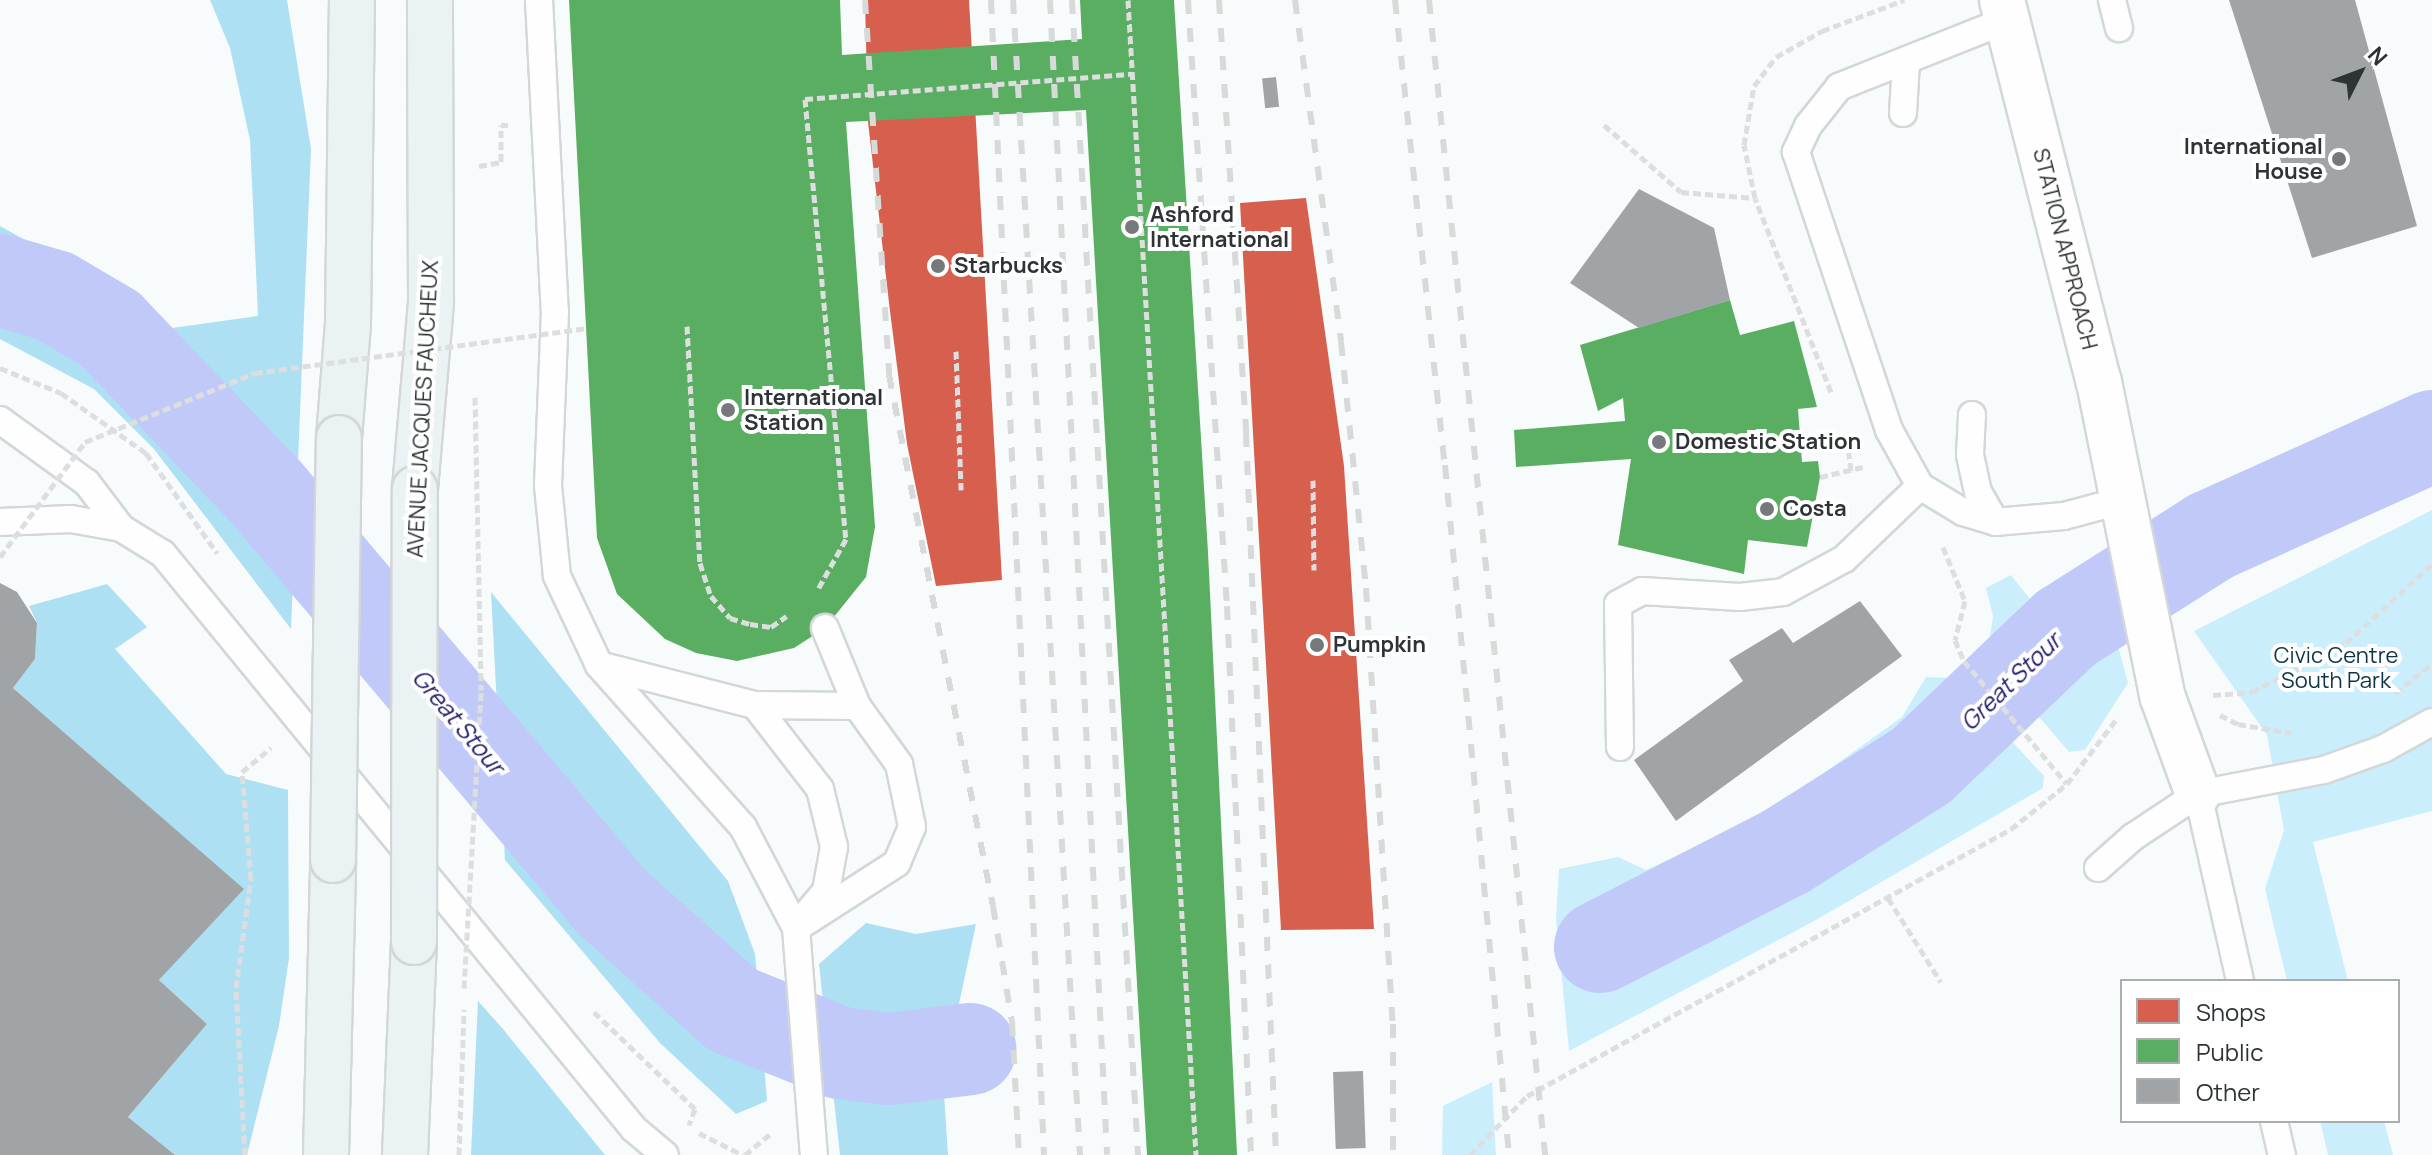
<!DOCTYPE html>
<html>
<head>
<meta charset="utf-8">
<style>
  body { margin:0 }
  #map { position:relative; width:2432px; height:1155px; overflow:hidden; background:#f8fbfc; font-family:Manrope,sans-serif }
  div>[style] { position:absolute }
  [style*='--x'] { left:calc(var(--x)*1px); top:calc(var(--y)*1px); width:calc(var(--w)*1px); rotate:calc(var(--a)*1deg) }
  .green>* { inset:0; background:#cbeefd }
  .forest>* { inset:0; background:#aee0f3 }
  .shops>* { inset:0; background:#d6604d }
  .public>* { inset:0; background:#5aae61 }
  .river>* { height:92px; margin:-46px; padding:0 46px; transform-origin:46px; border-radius:46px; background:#c1c9f9 }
  .building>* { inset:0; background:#a1a4a6; transform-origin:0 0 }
  .path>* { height:5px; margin-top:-2.5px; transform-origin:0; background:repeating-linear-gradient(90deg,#dddedf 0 8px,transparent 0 12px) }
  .roads { filter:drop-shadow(2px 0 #d3d7d9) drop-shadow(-2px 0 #d3d7d9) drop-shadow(0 2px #d3d7d9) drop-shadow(0 -2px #d3d7d9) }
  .lane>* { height:26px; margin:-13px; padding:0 13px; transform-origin:13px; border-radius:13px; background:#fefeff }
  .street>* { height:44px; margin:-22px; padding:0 22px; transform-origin:22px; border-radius:22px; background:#fefeff }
  .primary>* { height:44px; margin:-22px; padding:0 22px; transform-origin:22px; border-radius:22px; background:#eaf2f3 }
  .rail>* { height:6px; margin-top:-3px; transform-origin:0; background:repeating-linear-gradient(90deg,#d8d9d9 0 14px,transparent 0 28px) }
  .path-bridge>* { height:5px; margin-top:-2.5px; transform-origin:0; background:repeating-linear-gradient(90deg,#dddedf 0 8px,transparent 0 12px) }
  .bridges { filter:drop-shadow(2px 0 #d3d5d6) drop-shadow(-2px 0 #d3d5d6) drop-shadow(0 2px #d3d5d6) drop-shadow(0 -2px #d3d5d6) }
  .primary-bridge>* { height:44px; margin:-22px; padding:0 22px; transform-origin:22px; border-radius:22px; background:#eaf2f3 }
  .dots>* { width:22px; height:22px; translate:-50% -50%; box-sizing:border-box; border:4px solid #fff; border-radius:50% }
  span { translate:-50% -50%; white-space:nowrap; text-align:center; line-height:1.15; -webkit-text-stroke:8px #fff; paint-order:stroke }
  .poi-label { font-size:22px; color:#2e3336; font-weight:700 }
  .right { translate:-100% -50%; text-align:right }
  .left { translate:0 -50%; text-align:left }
  .street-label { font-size:22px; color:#2e3336 }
  .park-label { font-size:22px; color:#0c3544 }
  .water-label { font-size:24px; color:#1f1a67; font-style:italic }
  .legend { position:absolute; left:2120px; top:979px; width:280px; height:144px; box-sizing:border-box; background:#fff; border:2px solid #abadaf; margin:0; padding:10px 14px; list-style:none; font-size:24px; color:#2e3336 }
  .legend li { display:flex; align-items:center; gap:16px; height:40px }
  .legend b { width:40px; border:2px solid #abadaf }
  .north { position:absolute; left:2320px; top:32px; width:80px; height:80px; -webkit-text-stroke:6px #fff; paint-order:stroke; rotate:48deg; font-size:22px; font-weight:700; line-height:32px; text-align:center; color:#2e3336 }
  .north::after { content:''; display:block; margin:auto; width:28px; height:36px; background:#2e3336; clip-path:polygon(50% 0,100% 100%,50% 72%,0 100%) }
</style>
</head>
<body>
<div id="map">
  <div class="green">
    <div style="clip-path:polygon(2432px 510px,2432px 811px,2313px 842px,2348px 981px,2287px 981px,2265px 889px,2284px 830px,2267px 735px,2194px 631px)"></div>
    <div style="clip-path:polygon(2097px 568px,2128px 683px,2085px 750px,2069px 752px,1987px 656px,1993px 616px,1986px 588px,2011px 575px,2030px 599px,2081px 589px,2073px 572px)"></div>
    <div style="clip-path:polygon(1926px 677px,1953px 678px,2044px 776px,2043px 788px,1816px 920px,1569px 1051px,1556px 918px,1559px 869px,1618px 857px,1646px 870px,1768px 813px,1902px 717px)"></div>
    <div style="clip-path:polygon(1492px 1082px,1496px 1155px,1442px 1155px,1443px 1106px)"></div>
    <div style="clip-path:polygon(2320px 1121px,2384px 1121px,2393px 1155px,2328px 1155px)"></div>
  </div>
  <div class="forest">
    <div style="clip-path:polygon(210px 0,287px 0,311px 149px,291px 629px,154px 449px,94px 389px,0 339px,0 226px,88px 275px,165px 329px,258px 316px,250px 140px,230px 48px)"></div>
    <div style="clip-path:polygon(107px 584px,147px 627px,115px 649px,226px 774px,288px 790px,289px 958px,279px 1026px,247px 1155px,175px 1155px,128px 1117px,207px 1024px,159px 980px,243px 889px,13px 688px,35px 659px,37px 623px,29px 606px)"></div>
    <div style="clip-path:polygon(491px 592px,728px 881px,755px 954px,767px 1101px,736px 1114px,660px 1043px,505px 860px)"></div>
    <div style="clip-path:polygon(866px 923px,916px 934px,976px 924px,943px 1079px,948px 1155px,840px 1155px,819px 964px)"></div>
    <div style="clip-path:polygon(478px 1001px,503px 1029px,605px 1155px,471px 1155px)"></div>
  </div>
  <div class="shops">
    <div style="clip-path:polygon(865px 0,969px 0,1002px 580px,936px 586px,907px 444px,890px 311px,868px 122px)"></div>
    <div style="clip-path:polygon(1306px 198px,1344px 466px,1374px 929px,1281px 930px,1240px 203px)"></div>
  </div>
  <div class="public">
    <div style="clip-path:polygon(569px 0,840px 0,842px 55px,1082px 39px,1080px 0,1174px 0,1208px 552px,1237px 1155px,1147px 1155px,1086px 110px,846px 122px,875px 527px,866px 577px,825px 628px,794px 648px,737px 661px,696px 653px,665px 639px,617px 594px,597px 538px)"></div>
    <div style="clip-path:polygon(1730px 300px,1740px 335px,1794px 321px,1817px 407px,1798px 409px,1802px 462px,1818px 461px,1820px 477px,1807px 547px,1748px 540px,1744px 574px,1618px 545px,1631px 459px,1516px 467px,1514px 430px,1625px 421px,1623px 398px,1598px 411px,1580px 345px)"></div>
  </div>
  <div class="river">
    <div style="--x:0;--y:280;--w:56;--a:16.5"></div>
    <div style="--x:54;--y:296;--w:65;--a:30.5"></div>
    <div style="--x:110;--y:329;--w:224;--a:46.3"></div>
    <div style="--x:265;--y:491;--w:538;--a:49.83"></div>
    <div style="--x:612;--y:902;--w:162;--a:41.8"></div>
    <div style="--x:733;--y:1010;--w:115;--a:21.9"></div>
    <div style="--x:840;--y:1053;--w:49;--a:7"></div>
    <div style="--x:889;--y:1059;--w:82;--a:-7"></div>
    <div style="--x:1600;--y:947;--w:208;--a:-27.2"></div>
    <div style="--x:1785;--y:852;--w:161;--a:-32.3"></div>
    <div style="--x:1921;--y:766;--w:200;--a:-43.6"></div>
    <div style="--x:2066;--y:628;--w:172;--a:-32.4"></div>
    <div style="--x:2211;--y:536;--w:243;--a:-24.3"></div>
  </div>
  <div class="building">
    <div style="clip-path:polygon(2229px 0,2355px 0,2417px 226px,2312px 258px)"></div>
    <div style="left:1276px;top:77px;width:30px;height:14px;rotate:84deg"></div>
    <div style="clip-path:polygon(1639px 189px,1714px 228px,1730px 300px,1639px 328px,1570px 283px)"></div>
    <div style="clip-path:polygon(0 583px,17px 592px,37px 623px,35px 659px,13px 688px,244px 889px,159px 980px,207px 1024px,128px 1117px,175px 1155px,0 1155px)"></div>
    <div style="clip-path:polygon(1860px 601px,1902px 656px,1676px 821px,1634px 760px,1743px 681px,1729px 660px,1782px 628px,1793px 643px)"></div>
    <div style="left:1363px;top:1071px;width:77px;height:30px;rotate:88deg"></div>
  </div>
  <div class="path">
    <div style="--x:1128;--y:0;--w:1157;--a:86.63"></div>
    <div style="--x:805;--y:99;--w:442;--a:84.7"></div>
    <div style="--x:846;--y:539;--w:57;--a:119.2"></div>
    <div style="--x:1604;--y:125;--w:102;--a:41"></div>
    <div style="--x:1681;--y:192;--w:74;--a:4.6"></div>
    <div style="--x:479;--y:166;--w:22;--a:-10"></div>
    <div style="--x:501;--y:162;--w:37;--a:-90"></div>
    <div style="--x:501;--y:125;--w:7;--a:0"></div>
    <div style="--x:687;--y:326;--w:237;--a:86.9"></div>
    <div style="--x:700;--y:563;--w:35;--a:72"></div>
    <div style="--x:711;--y:596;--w:29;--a:49"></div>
    <div style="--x:730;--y:618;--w:21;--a:17"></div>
    <div style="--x:750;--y:624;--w:21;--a:8"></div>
    <div style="--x:771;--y:627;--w:19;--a:-35"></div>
    <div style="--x:956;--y:351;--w:139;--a:87.9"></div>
    <div style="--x:0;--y:368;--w:66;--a:22.3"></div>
    <div style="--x:61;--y:393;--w:104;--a:35.2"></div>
    <div style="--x:146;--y:453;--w:123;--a:54.6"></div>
    <div style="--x:1831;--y:392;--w:208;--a:-111.4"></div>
    <div style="--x:1755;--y:198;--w:54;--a:-101.7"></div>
    <div style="--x:1744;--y:145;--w:60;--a:-80.4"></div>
    <div style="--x:1754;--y:86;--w:36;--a:-53"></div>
    <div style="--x:1776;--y:57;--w:53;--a:-29.5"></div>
    <div style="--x:1822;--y:31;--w:88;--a:-20.7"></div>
    <div style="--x:475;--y:397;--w:293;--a:88.8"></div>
    <div style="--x:1847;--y:439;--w:32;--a:83"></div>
    <div style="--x:1820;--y:477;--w:44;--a:-13.1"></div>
    <div style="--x:1313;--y:480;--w:90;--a:89.4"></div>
    <div style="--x:1943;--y:547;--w:58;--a:67.8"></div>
    <div style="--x:1965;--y:601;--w:40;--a:104.4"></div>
    <div style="--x:1955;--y:640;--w:23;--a:67"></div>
    <div style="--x:1964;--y:661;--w:160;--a:50.1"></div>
    <div style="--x:2395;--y:693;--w:47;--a:-38.1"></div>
    <div style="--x:2213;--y:695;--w:39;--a:-4"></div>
    <div style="--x:2252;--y:692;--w:106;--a:-27.5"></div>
    <div style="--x:2346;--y:643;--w:117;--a:-42.6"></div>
    <div style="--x:2220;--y:715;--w:20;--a:27"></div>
    <div style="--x:2238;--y:724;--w:54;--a:9.6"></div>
    <div style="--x:1888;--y:898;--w:99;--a:57.8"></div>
    <div style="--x:594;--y:1012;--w:140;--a:43.8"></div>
    <div style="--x:695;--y:1109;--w:17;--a:111"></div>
    <div style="--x:699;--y:1133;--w:49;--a:26.6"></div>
    <div style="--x:245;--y:1155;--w:167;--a:-93.1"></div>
    <div style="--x:236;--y:988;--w:110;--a:-82.2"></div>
    <div style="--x:251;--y:879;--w:107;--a:-94.8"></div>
    <div style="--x:242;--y:772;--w:38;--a:-40"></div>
    <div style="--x:459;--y:1155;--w:146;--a:-88"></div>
    <div style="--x:745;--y:1155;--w:35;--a:-40"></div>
    <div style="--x:1470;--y:1155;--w:82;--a:-46"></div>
    <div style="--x:1527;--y:1096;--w:553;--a:-28.88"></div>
    <div style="--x:2011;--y:829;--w:72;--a:-38.8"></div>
    <div style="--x:2067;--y:784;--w:84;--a:-52.7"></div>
  </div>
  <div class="roads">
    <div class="lane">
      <div style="--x:539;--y:0;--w:311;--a:87.1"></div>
      <div style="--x:555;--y:311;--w:175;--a:92.3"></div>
      <div style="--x:548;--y:486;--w:90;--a:84.3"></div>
      <div style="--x:557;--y:576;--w:98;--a:64.7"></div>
      <div style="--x:599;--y:665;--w:217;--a:48.4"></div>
      <div style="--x:743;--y:827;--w:114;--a:62.3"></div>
      <div style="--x:796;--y:928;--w:228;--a:85.5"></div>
      <div style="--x:2112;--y:0;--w:29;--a:76"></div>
      <div style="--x:2007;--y:20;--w:181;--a:158.3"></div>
      <div style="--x:1839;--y:87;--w:50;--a:128.5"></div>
      <div style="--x:1808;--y:126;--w:29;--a:115"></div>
      <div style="--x:1796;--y:152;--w:293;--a:71.5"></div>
      <div style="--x:1889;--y:430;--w:64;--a:61"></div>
      <div style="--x:1920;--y:486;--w:50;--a:31.2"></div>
      <div style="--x:1963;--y:512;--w:34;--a:17"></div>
      <div style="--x:1995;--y:522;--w:69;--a:-5"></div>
      <div style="--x:2064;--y:516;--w:58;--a:-15"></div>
      <div style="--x:1903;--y:113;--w:51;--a:-86.6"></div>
      <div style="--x:1972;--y:415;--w:40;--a:92.9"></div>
      <div style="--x:1970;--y:455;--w:38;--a:78"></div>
      <div style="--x:1978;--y:492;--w:34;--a:60"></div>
      <div style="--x:0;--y:420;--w:107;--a:35.9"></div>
      <div style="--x:87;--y:483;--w:56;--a:52.9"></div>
      <div style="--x:0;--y:522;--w:71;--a:-2.4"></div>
      <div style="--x:71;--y:519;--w:51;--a:10.2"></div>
      <div style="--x:121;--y:528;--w:49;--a:31.8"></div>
      <div style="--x:163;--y:554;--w:743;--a:50.68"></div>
      <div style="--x:634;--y:1129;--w:40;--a:40"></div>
      <div style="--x:825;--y:628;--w:84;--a:67.7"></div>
      <div style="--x:599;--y:665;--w:161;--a:14.4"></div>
      <div style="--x:755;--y:705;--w:102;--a:0.6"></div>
      <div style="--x:857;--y:706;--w:72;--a:54.1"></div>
      <div style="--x:899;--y:764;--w:64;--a:78.3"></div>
      <div style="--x:912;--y:827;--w:39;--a:113"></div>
      <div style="--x:897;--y:863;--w:120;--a:147.2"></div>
      <div style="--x:755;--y:705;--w:106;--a:52.3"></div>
      <div style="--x:820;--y:789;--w:60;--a:76.4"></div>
      <div style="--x:834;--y:847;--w:45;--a:100.3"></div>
      <div style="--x:826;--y:891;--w:30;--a:130"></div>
      <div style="--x:1620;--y:747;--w:143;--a:-90.8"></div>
      <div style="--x:1618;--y:604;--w:27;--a:-28"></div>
      <div style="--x:1642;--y:591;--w:98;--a:3.5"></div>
      <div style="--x:1740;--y:597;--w:43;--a:-6.6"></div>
      <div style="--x:1783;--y:592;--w:69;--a:-28.4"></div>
      <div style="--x:1844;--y:559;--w:105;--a:-43.8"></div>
      <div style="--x:2198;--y:794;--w:192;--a:77.3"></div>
      <div style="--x:2098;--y:868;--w:47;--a:-41.5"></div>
      <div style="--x:2133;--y:837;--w:78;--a:-33.5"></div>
      <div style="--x:2198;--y:794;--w:128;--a:-10.8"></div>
      <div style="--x:2324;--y:770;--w:63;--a:-19.6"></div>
      <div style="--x:2383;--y:749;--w:56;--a:-28.9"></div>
      <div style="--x:2274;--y:1121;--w:35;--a:77"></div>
    </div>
    <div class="street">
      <div style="--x:2002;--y:0;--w:394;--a:75.8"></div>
      <div style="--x:2099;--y:382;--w:322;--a:78.6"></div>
      <div style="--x:2163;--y:698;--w:102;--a:70"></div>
    </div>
    <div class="primary">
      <div style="--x:339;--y:438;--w:115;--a:-85.5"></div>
      <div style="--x:348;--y:323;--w:323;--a:-89.3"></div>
      <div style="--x:415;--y:489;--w:189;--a:-85.1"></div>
      <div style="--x:431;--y:301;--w:301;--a:-90.2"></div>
      <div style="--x:326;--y:1155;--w:295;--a:-88.6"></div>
      <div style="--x:405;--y:1155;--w:213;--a:-87.6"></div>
    </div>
  </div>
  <div class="rail">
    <div style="--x:865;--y:0;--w:376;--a:86.3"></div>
    <div style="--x:889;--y:375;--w:541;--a:78.92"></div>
    <div style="--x:993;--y:906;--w:118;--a:80.7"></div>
    <div style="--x:1012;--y:1022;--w:133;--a:87"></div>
    <div style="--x:991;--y:0;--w:1156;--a:87.37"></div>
    <div style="--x:1013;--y:0;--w:1157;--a:86.68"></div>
    <div style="--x:1050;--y:0;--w:1156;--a:87.17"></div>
    <div style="--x:1072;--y:0;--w:1157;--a:86.73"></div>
    <div style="--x:1188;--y:0;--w:607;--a:86.32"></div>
    <div style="--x:1227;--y:606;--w:550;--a:87.5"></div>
    <div style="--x:1219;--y:0;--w:434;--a:86.4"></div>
    <div style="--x:1246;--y:433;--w:723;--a:87.62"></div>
    <div style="--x:1295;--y:0;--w:345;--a:82.3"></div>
    <div style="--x:1341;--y:342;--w:247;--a:84.2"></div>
    <div style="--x:1366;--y:588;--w:437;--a:86.5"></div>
    <div style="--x:1393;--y:1024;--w:131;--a:90"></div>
    <div style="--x:1395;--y:0;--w:468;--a:83.9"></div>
    <div style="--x:1445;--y:465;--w:693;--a:84.7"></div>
    <div style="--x:1429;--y:0;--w:1161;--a:84.26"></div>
  </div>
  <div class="path-bridge">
    <div style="--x:805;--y:99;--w:328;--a:-4.4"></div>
    <div style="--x:0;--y:557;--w:143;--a:-53.5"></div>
    <div style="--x:85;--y:442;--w:183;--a:-22.1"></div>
    <div style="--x:255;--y:373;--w:334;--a:-7.7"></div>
    <div style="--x:464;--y:988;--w:298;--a:-86.7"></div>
  </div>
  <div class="bridges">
    <div class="primary-bridge">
      <div style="--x:333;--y:860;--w:422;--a:-89.2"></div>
      <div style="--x:414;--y:942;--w:453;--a:-89.9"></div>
    </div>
  </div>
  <div class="dots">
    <div style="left:2339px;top:159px;background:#75797b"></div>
    <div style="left:1132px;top:227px;background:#75797b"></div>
    <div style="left:938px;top:266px;background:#75797b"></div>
    <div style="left:728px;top:410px;background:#75797b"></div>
    <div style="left:1659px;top:442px;background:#75797b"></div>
    <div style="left:1767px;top:509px;background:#75797b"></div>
    <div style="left:1317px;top:645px;background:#75797b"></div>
  </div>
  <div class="poi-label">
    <span class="right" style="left:2323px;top:159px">International<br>House</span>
    <span class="left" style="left:1150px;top:227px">Ashford<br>International</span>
    <span class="left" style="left:954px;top:266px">Starbucks</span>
    <span class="left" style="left:744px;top:410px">International<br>Station</span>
    <span class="left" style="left:1675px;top:442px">Domestic Station</span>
    <span class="left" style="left:1783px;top:509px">Costa</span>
    <span class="left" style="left:1333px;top:645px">Pumpkin</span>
  </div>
  <div class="street-label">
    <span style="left:2065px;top:249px;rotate:76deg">STATION APPROACH</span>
    <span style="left:423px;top:409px;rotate:-87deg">AVENUE JACQUES FAUCHEUX</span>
  </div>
  <div class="park-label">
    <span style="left:2336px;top:668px">Civic Centre<br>South Park</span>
  </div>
  <div class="water-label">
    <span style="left:2010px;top:681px;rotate:-44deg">Great Stour</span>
    <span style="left:459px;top:721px;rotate:50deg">Great Stour</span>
  </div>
  <ul class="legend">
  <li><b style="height:22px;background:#d6604d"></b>Shops</li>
  <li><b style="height:22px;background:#5aae61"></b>Public</li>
  <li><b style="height:22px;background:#a1a4a6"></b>Other</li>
  </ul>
  <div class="north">N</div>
</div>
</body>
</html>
